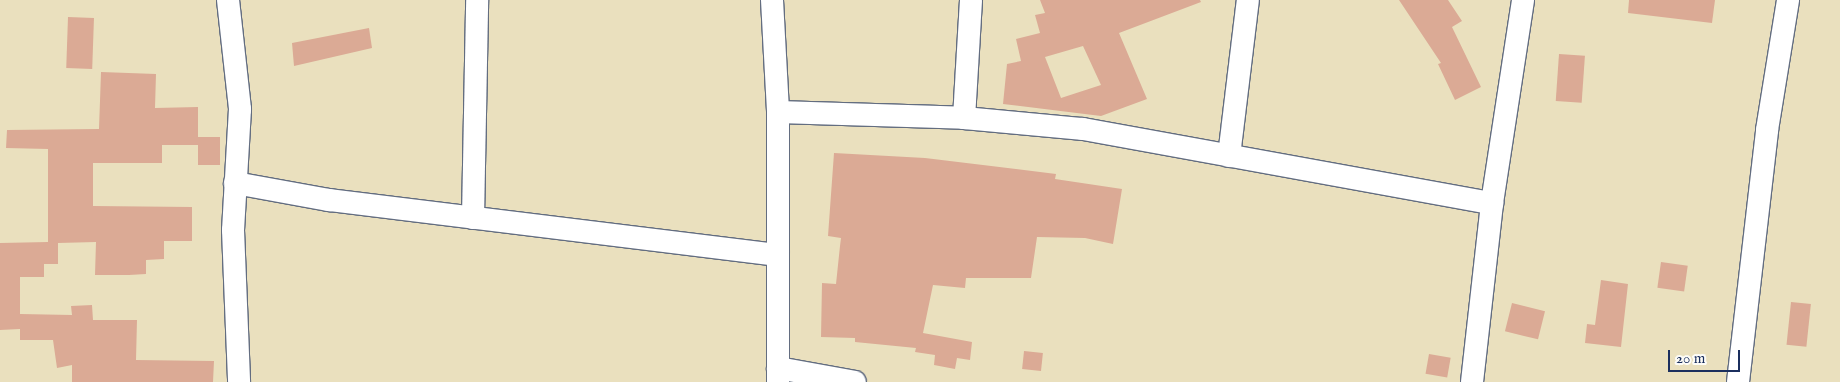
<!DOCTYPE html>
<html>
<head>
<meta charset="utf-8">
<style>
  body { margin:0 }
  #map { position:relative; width:1840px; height:382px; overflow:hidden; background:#eae0be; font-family:"IM FELL English",serif }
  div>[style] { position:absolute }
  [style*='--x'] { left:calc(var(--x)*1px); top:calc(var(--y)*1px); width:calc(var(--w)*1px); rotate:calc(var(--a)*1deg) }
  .building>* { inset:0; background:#dbaa95; transform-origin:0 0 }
  .roads { filter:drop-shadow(1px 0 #636d80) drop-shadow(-1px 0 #636d80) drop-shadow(0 1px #636d80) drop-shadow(0 -1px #636d80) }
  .street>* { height:22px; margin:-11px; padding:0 11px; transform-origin:11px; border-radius:11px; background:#fff }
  span { translate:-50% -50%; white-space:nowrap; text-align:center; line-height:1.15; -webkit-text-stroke:4.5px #fdfcf7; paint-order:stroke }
  .scale { position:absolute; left:1668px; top:350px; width:72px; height:22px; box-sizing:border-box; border:2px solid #1b2f5e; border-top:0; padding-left:6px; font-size:15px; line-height:18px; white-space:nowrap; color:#1b2f5e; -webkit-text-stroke:4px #fdfcf7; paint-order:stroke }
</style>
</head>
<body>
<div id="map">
  <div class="building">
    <div style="clip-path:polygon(evenodd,1040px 0,1200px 0,1201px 2px,1119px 33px,1147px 99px,1101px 116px,1003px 104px,1007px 64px,1021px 61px,1016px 39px,1040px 33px,1035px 15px,1045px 13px,1040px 0,1083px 46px,1101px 85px,1061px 98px,1045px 57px,1083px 46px)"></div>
    <div style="clip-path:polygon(1399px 0,1448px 0,1462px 21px,1452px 27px,1481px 87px,1455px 100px,1438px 64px,1441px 63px)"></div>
    <div style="clip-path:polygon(1629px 0,1715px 0,1712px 23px,1628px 13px)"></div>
    <div style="left:68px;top:17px;width:26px;height:51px;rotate:2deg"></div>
    <div style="clip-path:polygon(369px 28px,372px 48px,294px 66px,292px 43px)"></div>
    <div style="left:1559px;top:54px;width:26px;height:47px;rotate:4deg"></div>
    <div style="clip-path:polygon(101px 72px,156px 74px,155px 108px,198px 107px,198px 145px,162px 145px,162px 163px,93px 163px,93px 206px,192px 207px,192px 241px,164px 241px,164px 259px,146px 260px,146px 274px,129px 275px,95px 275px,96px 242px,58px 243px,58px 264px,44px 264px,44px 277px,20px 277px,20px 314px,72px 315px,71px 306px,92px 305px,93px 320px,137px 320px,136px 360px,214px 361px,213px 382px,72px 382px,72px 365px,57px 368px,53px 340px,20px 340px,20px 329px,0 330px,0 243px,48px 242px,48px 149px,6px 148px,7px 130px,99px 129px)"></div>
    <div style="left:198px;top:137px;width:22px;height:28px"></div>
    <div style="clip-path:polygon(834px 153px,925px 158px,1056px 174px,1055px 179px,1122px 189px,1113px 244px,1085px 238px,1037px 237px,1031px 278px,966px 278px,965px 288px,933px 285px,923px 333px,972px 342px,970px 360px,957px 358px,955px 369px,934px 365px,935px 355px,915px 352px,916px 348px,855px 342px,855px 338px,821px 337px,822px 283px,836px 284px,840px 246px,841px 238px,828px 236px)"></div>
    <div style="left:1661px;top:262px;width:27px;height:26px;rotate:8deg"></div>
    <div style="clip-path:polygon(1601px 280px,1628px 284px,1621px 347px,1585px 343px,1587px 324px,1595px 325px)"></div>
    <div style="left:1791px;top:302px;width:20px;height:43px;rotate:6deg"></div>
    <div style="left:1512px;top:303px;width:34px;height:29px;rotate:14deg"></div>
    <div style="left:1024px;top:351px;width:19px;height:18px;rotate:6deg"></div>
    <div style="left:1429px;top:354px;width:22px;height:20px;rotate:10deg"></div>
  </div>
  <div class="roads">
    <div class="street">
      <div style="--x:228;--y:0;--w:110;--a:83.7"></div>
      <div style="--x:240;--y:109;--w:121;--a:93.3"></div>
      <div style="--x:233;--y:230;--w:152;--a:87.7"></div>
      <div style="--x:772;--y:0;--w:112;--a:86.9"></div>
      <div style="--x:778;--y:112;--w:270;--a:90"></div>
      <div style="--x:778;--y:112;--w:186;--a:1.8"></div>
      <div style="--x:964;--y:118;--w:120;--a:5.3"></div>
      <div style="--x:1083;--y:129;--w:416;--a:10.3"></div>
      <div style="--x:964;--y:118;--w:118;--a:-86.6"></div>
      <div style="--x:1229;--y:156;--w:157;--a:-83.1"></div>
      <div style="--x:235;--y:183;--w:96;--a:10.3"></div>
      <div style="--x:329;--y:200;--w:452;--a:7"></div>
      <div style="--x:473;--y:218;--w:218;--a:-88.9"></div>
      <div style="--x:778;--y:368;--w:78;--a:10.3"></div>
      <div style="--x:1472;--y:382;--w:180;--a:-83.6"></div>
      <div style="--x:1492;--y:203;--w:205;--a:-81.3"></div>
      <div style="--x:1738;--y:382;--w:254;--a:-83.4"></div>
      <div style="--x:1767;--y:130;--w:132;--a:-80.8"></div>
    </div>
  </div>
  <div class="scale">20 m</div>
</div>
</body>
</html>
